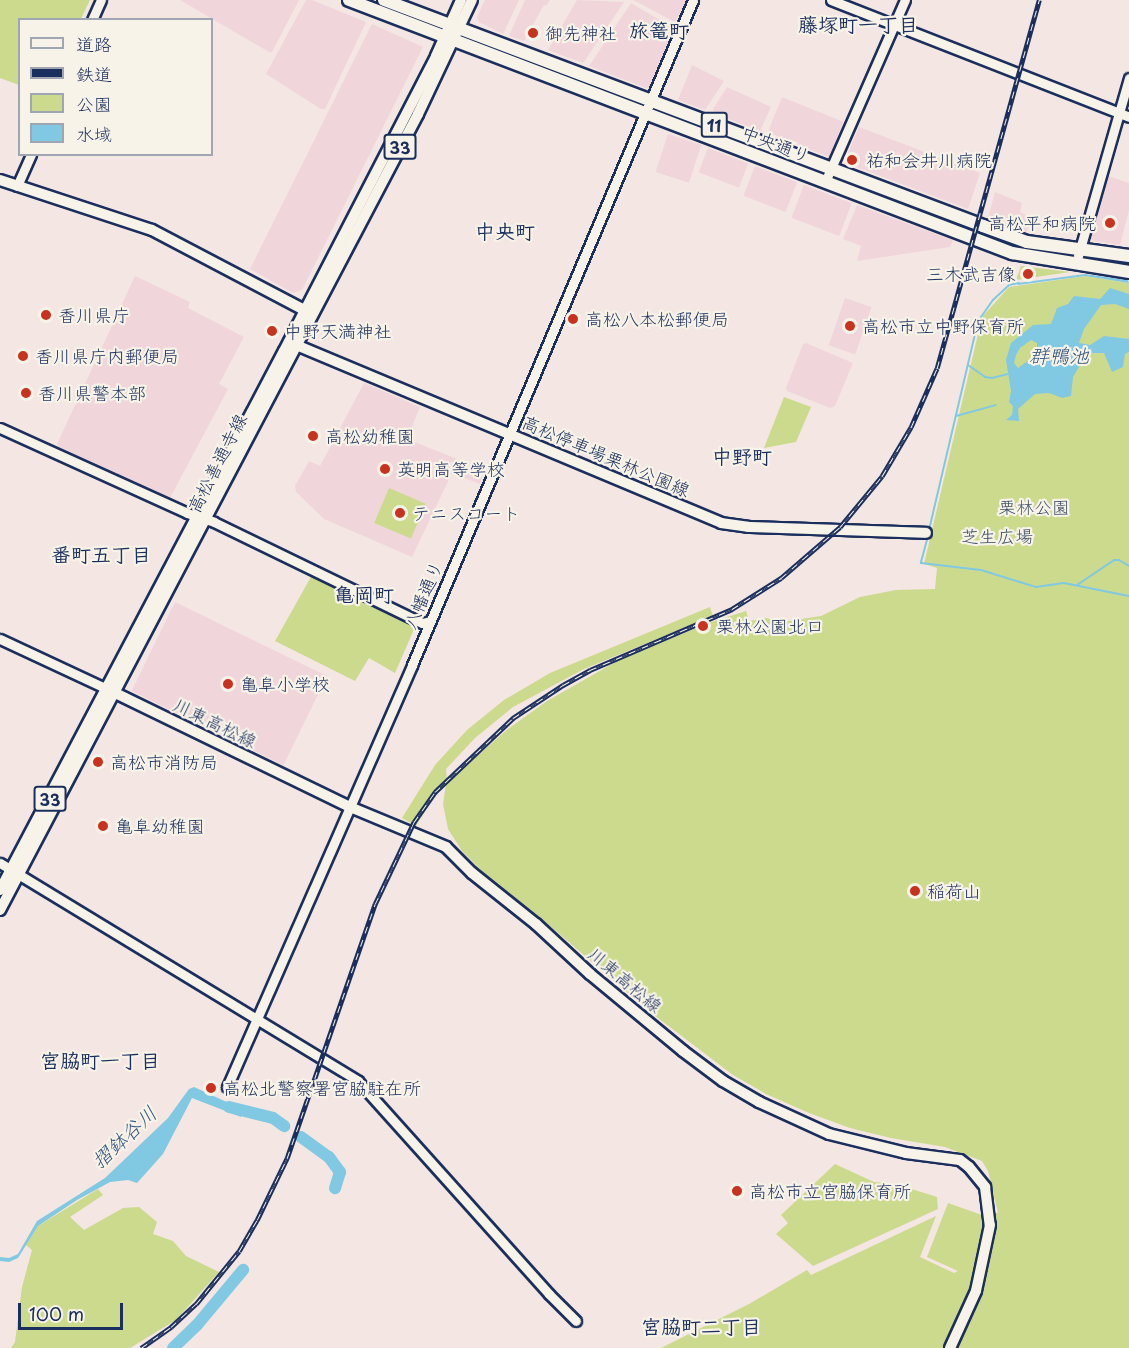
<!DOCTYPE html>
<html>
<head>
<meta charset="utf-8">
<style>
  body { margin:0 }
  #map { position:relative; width:1129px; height:1348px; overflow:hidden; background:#f4e6e2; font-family:"Playpen Sans","Klee One",sans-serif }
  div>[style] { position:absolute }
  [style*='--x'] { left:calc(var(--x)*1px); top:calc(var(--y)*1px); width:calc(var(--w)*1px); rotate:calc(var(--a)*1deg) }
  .built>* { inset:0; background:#f0d6da; transform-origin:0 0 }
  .green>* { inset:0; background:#ccda8d; transform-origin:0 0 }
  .water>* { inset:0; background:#81c9e2 }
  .stream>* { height:2px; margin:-1px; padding:0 1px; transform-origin:1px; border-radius:1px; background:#81c9e2 }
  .river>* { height:12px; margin:-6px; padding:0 6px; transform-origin:6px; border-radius:6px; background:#81c9e2 }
  .roads { filter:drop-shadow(2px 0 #1b2f5e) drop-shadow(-2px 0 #1b2f5e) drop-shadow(0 2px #1b2f5e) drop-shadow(0 -2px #1b2f5e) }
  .tertiary>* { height:9px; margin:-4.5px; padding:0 4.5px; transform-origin:4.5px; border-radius:4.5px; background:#f7f3e8 }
  .secondary>* { height:10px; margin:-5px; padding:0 5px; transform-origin:5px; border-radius:5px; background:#f7f3e8 }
  .primary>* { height:10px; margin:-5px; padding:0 5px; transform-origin:5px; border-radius:5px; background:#f7f3e8 }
  .trunk>* { height:12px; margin:-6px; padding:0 6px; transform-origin:6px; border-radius:6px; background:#f7f3e8 }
  .rail>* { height:4.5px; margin-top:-2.25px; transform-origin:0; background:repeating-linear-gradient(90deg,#f7f3e8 0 7px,#1b2f5e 0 14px); box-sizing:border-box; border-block:2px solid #1b2f5e }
  .dots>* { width:16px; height:16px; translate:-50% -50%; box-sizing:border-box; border:3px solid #f7f3e8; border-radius:50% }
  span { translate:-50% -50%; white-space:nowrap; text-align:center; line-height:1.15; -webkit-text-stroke:4.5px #f7f3e8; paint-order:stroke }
  .shield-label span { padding:2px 4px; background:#f7f3e8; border:2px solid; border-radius:4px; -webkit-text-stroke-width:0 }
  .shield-label { font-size:16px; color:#1b2f5e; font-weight:700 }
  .poi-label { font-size:18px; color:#1b2f5e }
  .left { translate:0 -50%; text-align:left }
  .right { translate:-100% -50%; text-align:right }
  .street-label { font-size:18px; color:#1b2f5e }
  .park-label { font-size:18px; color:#3e5167 }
  .neighbourhood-label { font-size:20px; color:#1b2f5e; font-weight:700 }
  .water-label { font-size:20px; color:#34567f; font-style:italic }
  .legend { position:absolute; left:18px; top:18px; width:195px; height:138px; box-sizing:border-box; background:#f7f3e8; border:2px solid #9fa5b1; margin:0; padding:8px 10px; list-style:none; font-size:18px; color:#1b2f5e }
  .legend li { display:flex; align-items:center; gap:12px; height:30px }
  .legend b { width:30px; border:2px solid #9fa5b1 }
  .scale { position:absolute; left:18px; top:1303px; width:105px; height:27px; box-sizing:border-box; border:3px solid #1b2f5e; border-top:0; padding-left:8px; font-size:18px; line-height:21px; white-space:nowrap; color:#1b2f5e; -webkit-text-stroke:4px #f7f3e8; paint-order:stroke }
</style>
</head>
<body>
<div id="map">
  <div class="built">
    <div style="clip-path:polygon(180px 0,299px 0,272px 52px,269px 52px)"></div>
    <div style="clip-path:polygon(306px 0,312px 0,366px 22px,325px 109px,321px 109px,266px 74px)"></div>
    <div style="clip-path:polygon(485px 0,519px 0,503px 34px,479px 22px,477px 17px)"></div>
    <div style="clip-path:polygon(525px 0,550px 0,546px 6px,544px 5px,524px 41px,509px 36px)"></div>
    <div style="clip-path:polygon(577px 0,624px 2px,583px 63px,548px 50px)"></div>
    <div style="clip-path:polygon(633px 0,687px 0,675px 22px)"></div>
    <div style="clip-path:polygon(631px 3px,675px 29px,649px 87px,646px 88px,589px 66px)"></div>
    <div style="clip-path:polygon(372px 24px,423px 47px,302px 290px,293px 293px,250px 269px)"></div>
    <div style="clip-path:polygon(692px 65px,724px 81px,705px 110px,678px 100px)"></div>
    <div style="clip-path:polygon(727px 87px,771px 107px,760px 131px,715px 114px,713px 109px)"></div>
    <div style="left:782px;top:97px;width:66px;height:38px;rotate:22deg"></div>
    <div style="clip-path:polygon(859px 127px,980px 173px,968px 209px,846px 163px,845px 160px)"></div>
    <div style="left:668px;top:134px;width:35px;height:40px;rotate:18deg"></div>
    <div style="left:708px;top:148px;width:43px;height:26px;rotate:21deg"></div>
    <div style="left:755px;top:166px;width:45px;height:32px;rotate:21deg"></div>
    <div style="clip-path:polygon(1108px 176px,1129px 183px,1129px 210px,1120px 245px,1093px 241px,1091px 237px)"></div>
    <div style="left:804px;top:185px;width:51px;height:35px;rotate:21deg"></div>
    <div style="clip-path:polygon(995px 192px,1022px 203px,1020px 212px,1033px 219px,1026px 232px,988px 218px)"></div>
    <div style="clip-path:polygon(857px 205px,953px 240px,950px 247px,857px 261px,861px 246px,843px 239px)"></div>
    <div style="clip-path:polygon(135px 276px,190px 302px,188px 308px,244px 337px,219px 384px,228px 389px,170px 498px,59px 447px,57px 444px)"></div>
    <div style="left:845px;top:298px;width:28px;height:50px;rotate:19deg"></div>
    <div style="clip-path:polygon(806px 343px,853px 363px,835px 406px,830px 408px,787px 391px,786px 388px,803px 344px)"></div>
    <div style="clip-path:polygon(364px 383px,420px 407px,407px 439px,457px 459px,455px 465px,482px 477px,480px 484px,452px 473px,412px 557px,324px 519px,296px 492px,295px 486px,309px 461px,320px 466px)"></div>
    <div style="left:175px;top:602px;width:169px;height:99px;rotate:26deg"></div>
  </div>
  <div class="green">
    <div style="clip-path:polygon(0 0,90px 0,81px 19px,20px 20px,19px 85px,0 78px)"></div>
    <div style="clip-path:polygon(1021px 266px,1070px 272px,1016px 280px)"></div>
    <div style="clip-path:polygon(1085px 276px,1129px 283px,1129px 1348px,661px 1348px,749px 1304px,807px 1270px,811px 1275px,936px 1216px,920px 1257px,954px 1273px,958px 1271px,927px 1257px,948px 1203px,982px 1215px,998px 1213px,988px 1171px,982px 1161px,945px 1147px,891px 1138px,850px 1128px,809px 1113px,766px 1094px,733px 1075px,650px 1012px,542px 919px,482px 871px,462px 851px,448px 829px,443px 804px,446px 784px,432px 799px,416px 826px,402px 818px,435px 765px,467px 730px,504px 700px,550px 673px,710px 607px,713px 616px,584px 669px,513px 707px,475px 738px,446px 769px,447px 782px,508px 729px,547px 701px,619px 660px,708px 623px,746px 611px,749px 621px,766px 618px,782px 622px,821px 616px,860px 597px,896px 590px,935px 589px,937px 568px,924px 564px,982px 317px,1009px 287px)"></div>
    <div style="clip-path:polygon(784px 397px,811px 407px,796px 442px,764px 448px)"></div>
    <div style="left:389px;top:488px;width:40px;height:38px;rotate:23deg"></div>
    <div style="clip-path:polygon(312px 575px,415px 627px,395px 673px,369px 658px,355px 681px,275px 641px)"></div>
    <div style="clip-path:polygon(835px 1164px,874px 1182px,896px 1184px,937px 1197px,938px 1209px,813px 1266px,776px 1234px,788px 1223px,781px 1215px)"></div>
    <div style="clip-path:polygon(98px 1189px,103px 1195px,70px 1217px,84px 1230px,123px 1208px,139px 1207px,157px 1222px,153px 1234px,173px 1241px,186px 1256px,219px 1272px,176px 1320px,130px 1348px,11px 1348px,15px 1342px,22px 1287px,32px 1250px,26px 1245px,38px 1226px)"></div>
  </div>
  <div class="water">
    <div style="clip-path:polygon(1085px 274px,1128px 280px,1129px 283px,1085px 276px,1018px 285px,1018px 283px)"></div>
    <div style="clip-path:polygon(evenodd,1110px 288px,1129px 294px,1129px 309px,1115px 304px,1101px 305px,1084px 329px,1079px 343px,1090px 345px,1104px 336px,1129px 339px,1129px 352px,1125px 354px,1123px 367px,1112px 372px,1104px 353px,1087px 353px,1073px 377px,1071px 396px,1062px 398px,1049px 393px,1035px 394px,1018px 409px,1019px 421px,1006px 420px,1012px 415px,1013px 406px,1009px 402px,1011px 391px,1006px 360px,1011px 343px,1033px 325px,1051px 324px,1057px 308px,1068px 304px,1074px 296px,1100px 299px,1110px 288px,1031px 340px,1037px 343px,1037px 354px,1018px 368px,1014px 363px,1016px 355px,1020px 348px,1031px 340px)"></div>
    <div style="clip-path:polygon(194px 1087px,244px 1110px,241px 1117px,192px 1098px,163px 1154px,137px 1183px,128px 1180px,110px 1182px,77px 1200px,38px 1226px,18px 1258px,9px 1262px,0 1261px,0 1257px,9px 1258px,18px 1254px,37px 1221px,105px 1178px,168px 1118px,189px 1089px)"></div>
  </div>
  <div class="stream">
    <div style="--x:968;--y:365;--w:21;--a:35"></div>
    <div style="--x:985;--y:377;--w:7;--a:8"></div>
    <div style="--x:992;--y:378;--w:16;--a:-14"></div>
    <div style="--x:956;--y:416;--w:41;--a:-15.4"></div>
    <div style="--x:929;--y:530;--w:205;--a:-76.8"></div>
    <div style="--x:976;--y:330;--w:14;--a:-69"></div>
    <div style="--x:981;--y:317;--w:21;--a:-55"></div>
    <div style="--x:993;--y:300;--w:22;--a:-43"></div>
    <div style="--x:1009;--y:285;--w:10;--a:-11"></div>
    <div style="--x:928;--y:536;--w:28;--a:105"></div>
    <div style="--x:921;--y:563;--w:60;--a:6.7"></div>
    <div style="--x:981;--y:570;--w:58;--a:17.2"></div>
    <div style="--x:1036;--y:587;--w:28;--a:-8"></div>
    <div style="--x:1064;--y:583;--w:66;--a:11.3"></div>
    <div style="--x:1077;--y:585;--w:45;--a:-34"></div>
    <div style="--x:1114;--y:560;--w:5;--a:0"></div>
    <div style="--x:1119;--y:560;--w:12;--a:31"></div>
  </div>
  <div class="river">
    <div style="--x:229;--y:1107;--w:45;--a:14"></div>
    <div style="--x:273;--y:1118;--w:14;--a:36"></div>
    <div style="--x:301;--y:1137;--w:34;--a:36"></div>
    <div style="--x:329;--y:1157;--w:19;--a:54"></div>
    <div style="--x:340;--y:1172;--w:17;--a:107"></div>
    <div style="--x:173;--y:1348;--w:33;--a:-44"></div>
    <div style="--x:197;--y:1325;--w:72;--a:-50.1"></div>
  </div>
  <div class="roads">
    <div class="tertiary">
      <div style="--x:831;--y:0;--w:320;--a:21.4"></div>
      <div style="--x:92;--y:20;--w:22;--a:-66"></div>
      <div style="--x:825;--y:182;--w:199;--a:-66.3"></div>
      <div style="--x:17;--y:186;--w:35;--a:-66"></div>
      <div style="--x:1078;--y:256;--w:185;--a:-74"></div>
      <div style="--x:0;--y:428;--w:205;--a:24.4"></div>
      <div style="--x:187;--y:513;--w:28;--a:18"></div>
      <div style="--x:214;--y:522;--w:231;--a:25.9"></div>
      <div style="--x:422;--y:623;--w:8;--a:-14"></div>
      <div style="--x:0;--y:639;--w:118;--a:25"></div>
      <div style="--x:0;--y:863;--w:419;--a:31.3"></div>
      <div style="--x:358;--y:1081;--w:286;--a:48.1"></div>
      <div style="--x:549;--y:1294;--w:38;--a:45"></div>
      <div style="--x:227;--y:1087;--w:461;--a:-66.3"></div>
      <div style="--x:412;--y:665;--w:722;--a:-67.09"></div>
    </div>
    <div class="secondary">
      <div style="--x:0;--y:180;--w:160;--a:18.2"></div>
      <div style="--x:152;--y:230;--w:181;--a:27.7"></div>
      <div style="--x:289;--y:342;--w:468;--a:22.7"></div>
      <div style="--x:721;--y:523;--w:27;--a:8"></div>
      <div style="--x:748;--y:527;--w:178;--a:1.9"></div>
      <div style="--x:107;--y:689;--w:270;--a:25.9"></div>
      <div style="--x:350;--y:807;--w:104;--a:22.6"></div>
      <div style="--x:446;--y:847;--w:37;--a:45"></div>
      <div style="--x:472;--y:873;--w:82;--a:38.6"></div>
      <div style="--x:536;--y:924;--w:74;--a:42.8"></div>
      <div style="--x:590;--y:974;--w:121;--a:39.6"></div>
      <div style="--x:683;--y:1051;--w:50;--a:36.9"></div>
      <div style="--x:723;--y:1081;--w:42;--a:30.3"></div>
      <div style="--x:759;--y:1102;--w:77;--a:24.6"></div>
      <div style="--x:829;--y:1134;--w:79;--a:13.9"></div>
      <div style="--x:906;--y:1153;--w:54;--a:7.4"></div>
      <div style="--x:960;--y:1160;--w:11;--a:38"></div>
      <div style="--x:969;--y:1167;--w:26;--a:51"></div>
      <div style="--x:985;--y:1187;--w:38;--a:83"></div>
      <div style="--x:990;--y:1225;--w:67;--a:102"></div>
      <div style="--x:976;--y:1291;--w:63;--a:114.5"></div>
    </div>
    <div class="primary">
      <div style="--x:0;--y:890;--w:609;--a:-62.22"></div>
      <div style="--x:284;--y:351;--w:332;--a:-62.7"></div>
      <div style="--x:436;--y:56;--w:61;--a:-65.9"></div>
      <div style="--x:0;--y:910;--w:899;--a:-62.29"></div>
      <div style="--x:418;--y:114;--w:126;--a:-64.7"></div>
    </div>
    <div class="trunk">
      <div style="--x:349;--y:0;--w:710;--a:20.89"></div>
      <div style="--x:1012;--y:253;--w:119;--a:9.2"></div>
      <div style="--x:384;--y:0;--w:640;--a:20.67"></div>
      <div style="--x:983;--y:226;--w:47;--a:20"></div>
      <div style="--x:1027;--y:242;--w:103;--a:7.8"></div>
    </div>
  </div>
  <div class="rail">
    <div style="--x:141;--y:1348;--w:37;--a:-35"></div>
    <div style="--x:171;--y:1327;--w:34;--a:-43"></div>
    <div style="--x:196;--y:1304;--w:68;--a:-50.9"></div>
    <div style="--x:239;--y:1251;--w:36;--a:-60"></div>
    <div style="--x:257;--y:1220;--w:69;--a:-64.2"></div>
    <div style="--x:287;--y:1158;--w:269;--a:-70.9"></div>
    <div style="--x:375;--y:904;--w:91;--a:-64.6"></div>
    <div style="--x:414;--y:822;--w:37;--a:-55"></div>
    <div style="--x:435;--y:792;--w:108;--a:-43.5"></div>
    <div style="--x:513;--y:718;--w:60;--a:-33.4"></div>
    <div style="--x:563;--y:685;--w:31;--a:-29"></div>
    <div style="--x:590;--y:670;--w:155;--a:-23.2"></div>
    <div style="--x:732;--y:609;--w:58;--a:-32.3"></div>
    <div style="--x:781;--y:578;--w:78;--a:-40.8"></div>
    <div style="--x:840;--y:527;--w:66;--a:-50.5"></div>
    <div style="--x:882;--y:476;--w:57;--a:-59.4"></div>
    <div style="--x:911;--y:427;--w:64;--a:-66.2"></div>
    <div style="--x:937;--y:368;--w:382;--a:-74.5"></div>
  </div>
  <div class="dots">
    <div style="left:533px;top:33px;background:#c8321e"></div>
    <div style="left:852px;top:160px;background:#c8321e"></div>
    <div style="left:1110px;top:223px;background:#c8321e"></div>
    <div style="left:1028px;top:274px;background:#c8321e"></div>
    <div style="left:46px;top:315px;background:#c8321e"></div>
    <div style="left:573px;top:319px;background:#c8321e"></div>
    <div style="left:850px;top:326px;background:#c8321e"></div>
    <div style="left:272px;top:331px;background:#c8321e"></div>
    <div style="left:23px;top:356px;background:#c8321e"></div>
    <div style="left:26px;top:393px;background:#c8321e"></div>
    <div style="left:313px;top:436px;background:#c8321e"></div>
    <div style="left:385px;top:469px;background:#c8321e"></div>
    <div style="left:400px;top:513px;background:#c8321e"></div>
    <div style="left:703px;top:626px;background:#c8321e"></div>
    <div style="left:228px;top:684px;background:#c8321e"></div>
    <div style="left:98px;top:762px;background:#c8321e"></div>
    <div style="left:103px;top:826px;background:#c8321e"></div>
    <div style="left:915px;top:891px;background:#c8321e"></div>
    <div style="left:211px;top:1088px;background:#c8321e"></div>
    <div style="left:737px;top:1191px;background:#c8321e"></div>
  </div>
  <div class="shield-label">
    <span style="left:714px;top:125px">11</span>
    <span style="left:400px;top:147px">33</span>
    <span style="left:50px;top:799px">33</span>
  </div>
  <div class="poi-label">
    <span class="left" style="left:545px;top:33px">御先神社</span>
    <span class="left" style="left:866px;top:160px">祐和会井川病院</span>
    <span class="right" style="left:1096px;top:223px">高松平和病院</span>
    <span class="right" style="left:1016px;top:274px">三木武吉像</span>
    <span class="left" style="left:58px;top:315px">香川県庁</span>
    <span class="left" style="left:585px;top:319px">高松八本松郵便局</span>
    <span class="left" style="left:862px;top:326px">高松市立中野保育所</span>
    <span class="left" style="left:284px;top:331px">中野天満神社</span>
    <span class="left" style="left:35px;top:356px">香川県庁内郵便局</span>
    <span class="left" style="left:38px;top:393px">香川県警本部</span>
    <span class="left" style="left:325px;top:436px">高松幼稚園</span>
    <span class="left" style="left:397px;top:469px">英明高等学校</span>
    <span class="left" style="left:412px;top:513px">テニスコート</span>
    <span class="left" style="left:716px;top:626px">栗林公園北口</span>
    <span class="left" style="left:240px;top:684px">亀阜小学校</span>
    <span class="left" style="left:110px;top:762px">高松市消防局</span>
    <span class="left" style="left:115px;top:826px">亀阜幼稚園</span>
    <span class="left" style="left:927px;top:891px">稲荷山</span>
    <span class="left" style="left:223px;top:1088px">高松北警察署宮脇駐在所</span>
    <span class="left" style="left:749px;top:1191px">高松市立宮脇保育所</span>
  </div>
  <div class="street-label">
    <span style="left:776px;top:144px;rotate:21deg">中央通り</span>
    <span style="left:606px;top:456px;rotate:23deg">高松停車場栗林公園線</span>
    <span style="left:217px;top:463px;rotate:-63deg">高松善通寺線</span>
    <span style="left:423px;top:595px;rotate:-67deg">八幡通り</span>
    <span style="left:215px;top:723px;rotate:26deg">川東高松線</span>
    <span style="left:625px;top:980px;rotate:40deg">川東高松線</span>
  </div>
  <div class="park-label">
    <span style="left:1034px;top:507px">栗林公園</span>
    <span style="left:997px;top:536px">芝生広場</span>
  </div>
  <div class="neighbourhood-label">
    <span style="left:858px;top:24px">藤塚町一丁目</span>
    <span style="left:659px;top:30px">旅篭町</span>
    <span style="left:505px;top:231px">中央町</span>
    <span style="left:742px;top:456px">中野町</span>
    <span style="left:101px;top:554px">番町五丁目</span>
    <span style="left:364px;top:594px">亀岡町</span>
    <span style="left:100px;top:1060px">宮脇町一丁目</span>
    <span style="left:701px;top:1326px">宮脇町二丁目</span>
  </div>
  <div class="water-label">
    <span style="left:1059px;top:355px">群鴨池</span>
    <span style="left:124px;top:1137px;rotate:-43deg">摺鉢谷川</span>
  </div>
  <ul class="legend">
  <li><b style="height:8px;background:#f7f3e8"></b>道路</li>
  <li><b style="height:8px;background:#1b2f5e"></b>鉄道</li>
  <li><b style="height:16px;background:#ccda8d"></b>公園</li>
  <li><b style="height:16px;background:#81c9e2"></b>水域</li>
  </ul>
  <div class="scale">100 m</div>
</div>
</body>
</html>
